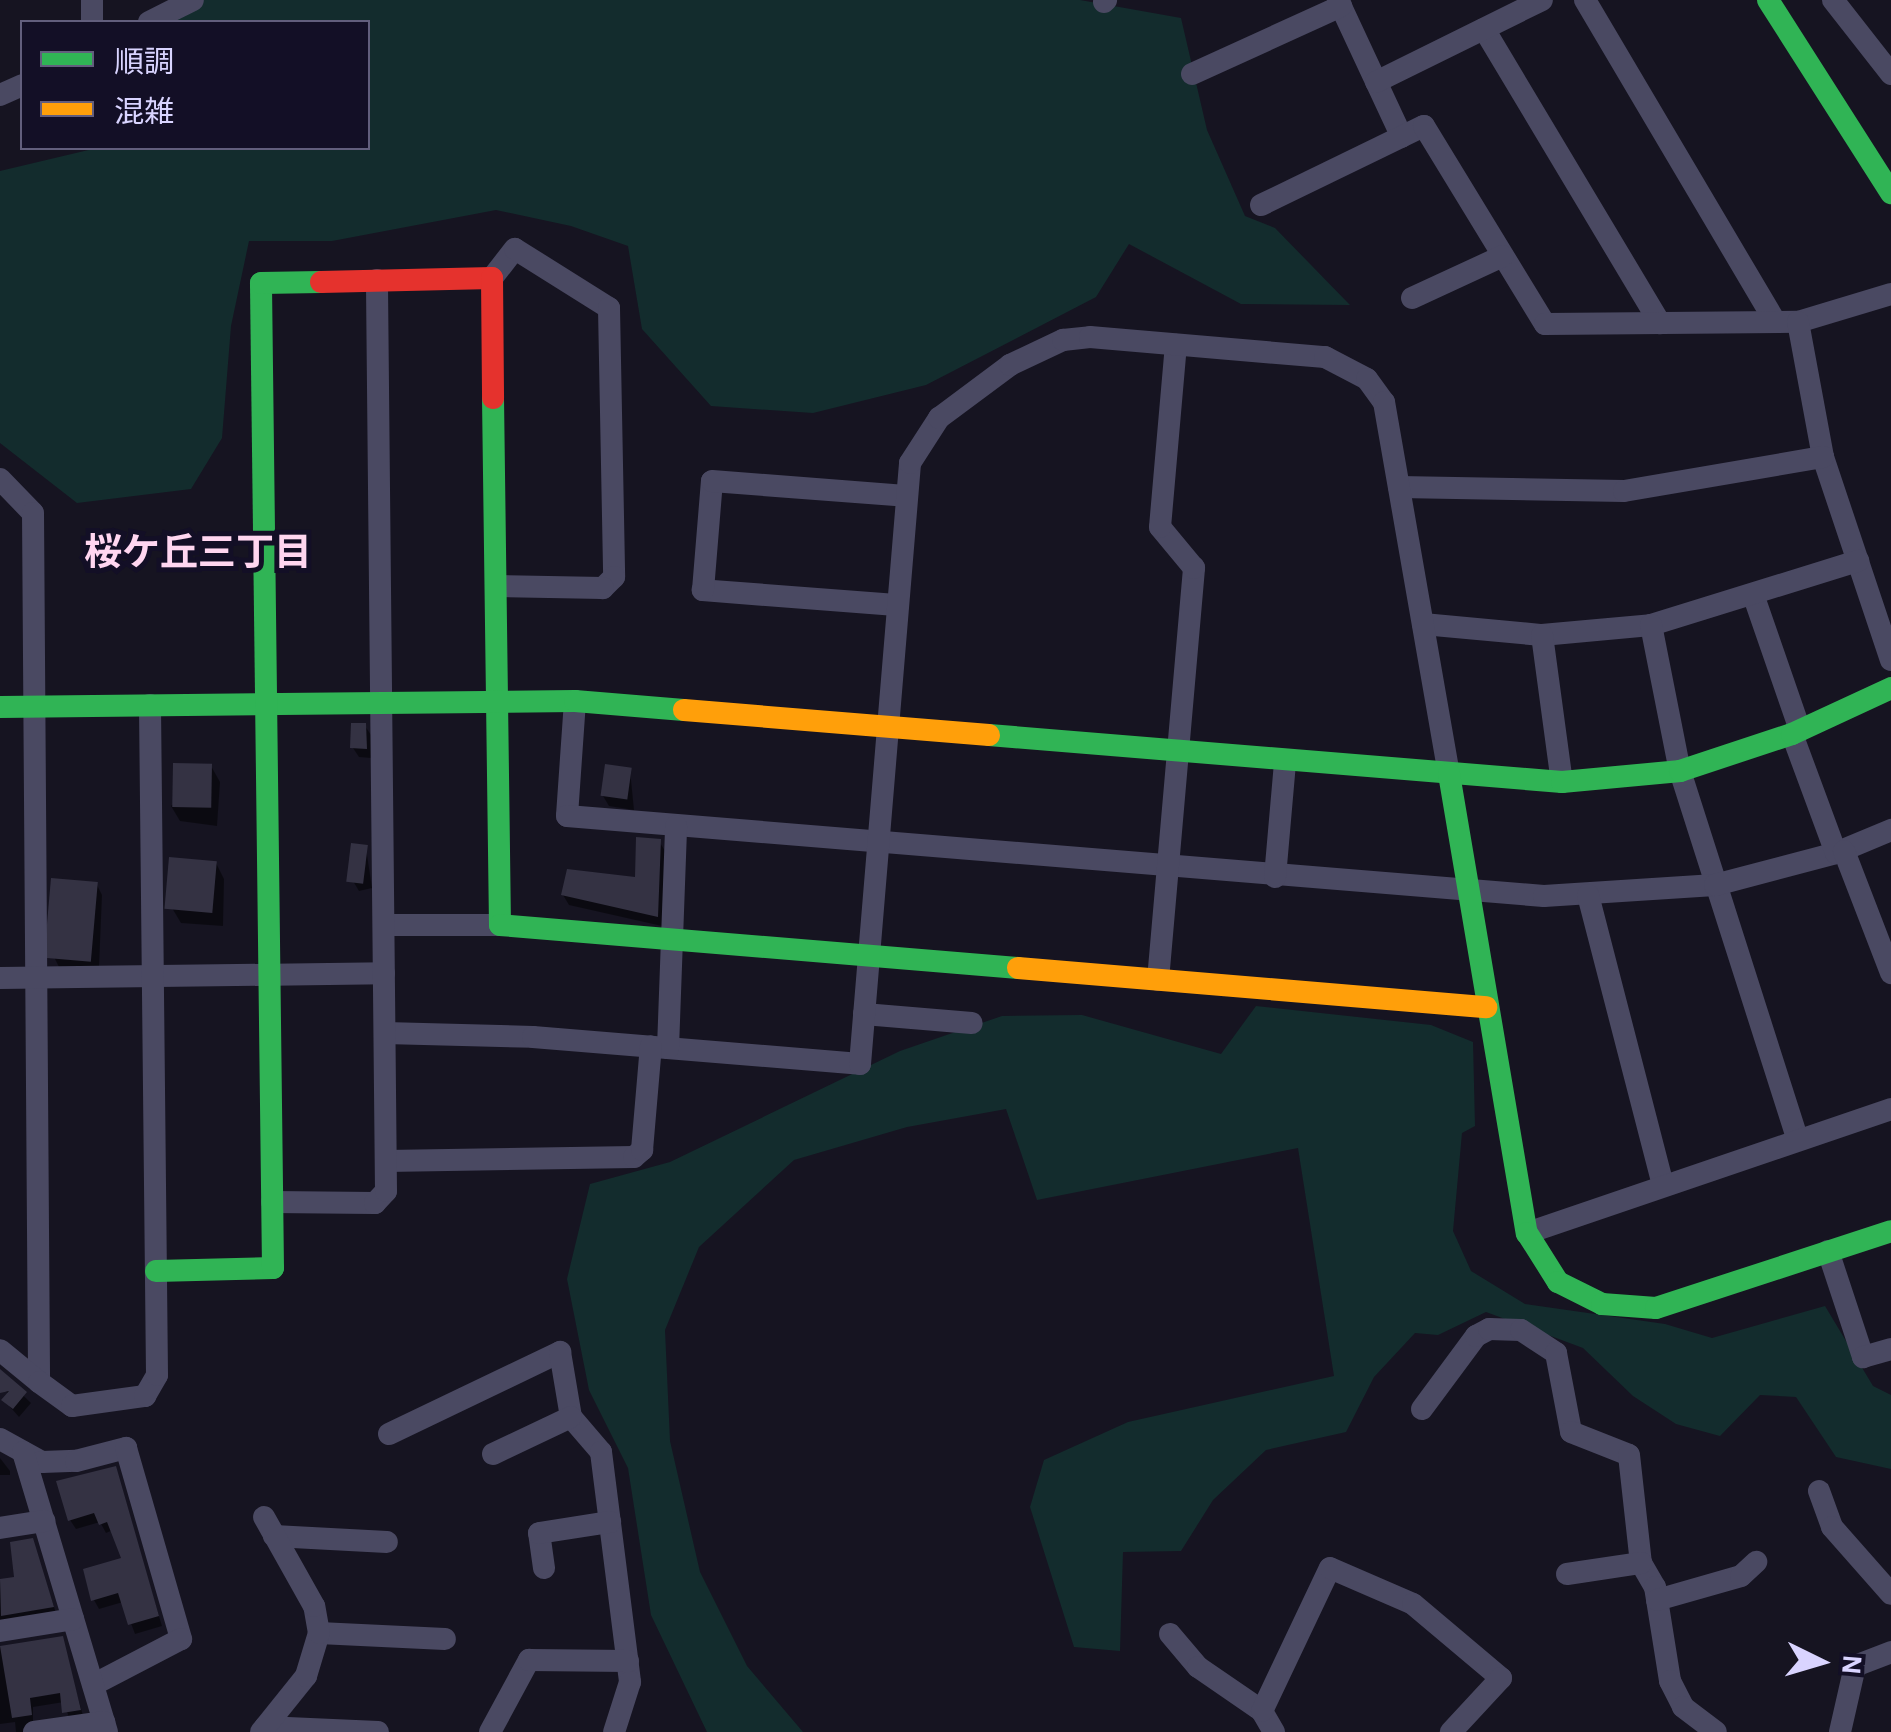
<!DOCTYPE html>
<html>
<head>
<meta charset="utf-8">
<style>
  body { margin:0 }
  #map { position:relative; width:1891px; height:1732px; overflow:hidden; background:#161421; font-family:"Alegreya Sans","Noto Sans JP",sans-serif }
  div>[style] { position:absolute }
  [style*='--x'] { left:calc(var(--x)*1px); top:calc(var(--y)*1px); width:calc(var(--w)*1px); rotate:calc(var(--a)*1deg) }
  .green>* { inset:0; background:#132c2d }
  .shadow>* { inset:0; background:#0007 }
  .building>* { inset:0; background:#343243; transform-origin:0 0 }
  .street>* { height:22px; margin:-11px; padding:0 11px; transform-origin:11px; border-radius:11px; background:#4a4962 }
  .fast>* { height:22px; margin:-11px; padding:0 11px; transform-origin:11px; border-radius:11px; background:#30b455 }
  .slow>* { height:22px; margin:-11px; padding:0 11px; transform-origin:11px; border-radius:11px; background:#ff9f0a }
  .jam>* { height:22px; margin:-11px; padding:0 11px; transform-origin:11px; border-radius:11px; background:#e5322d }
  span { translate:-50% -50%; white-space:nowrap; text-align:center; line-height:1.15; -webkit-text-stroke:10px #130f26; paint-order:stroke }
  .neighbourhood-label { font-size:38px; color:#ffd6f0; font-weight:700 }
  .legend { position:absolute; left:20px; top:20px; width:350px; height:130px; box-sizing:border-box; background:#130f26; border:2px solid #625e7d; margin:0; padding:12px 18px; list-style:none; font-size:30px; color:#d9d4ff }
  .legend li { display:flex; align-items:center; gap:20px; height:50px }
  .legend b { width:50px; border:2px solid #625e7d }
  .north { position:absolute; left:1771px; top:1612px; width:100px; height:100px; -webkit-text-stroke:8px #130f26; paint-order:stroke; rotate:95deg; font-size:28px; font-weight:700; line-height:40px; text-align:center; color:#d9d4ff }
  .north::after { content:''; display:block; margin:auto; width:35px; height:45px; background:#d9d4ff; clip-path:polygon(50% 0,100% 100%,50% 72%,0 100%) }
</style>
</head>
<body>
<div id="map">
  <div class="green">
    <div style="clip-path:polygon(194px 0,1080px 0,1181px 18px,1207px 130px,1245px 216px,1275px 228px,1350px 305px,1241px 304px,1129px 244px,1096px 297px,926px 385px,813px 413px,711px 406px,642px 329px,628px 246px,571px 226px,496px 210px,332px 241px,249px 241px,231px 326px,222px 438px,191px 489px,77px 503px,0 443px,0 171px,97px 148px,368px 148px,368px 22px,171px 22px)"></div>
    <div style="clip-path:polygon(1256px 1006px,1431px 1025px,1473px 1042px,1475px 1126px,1462px 1133px,1453px 1231px,1471px 1271px,1525px 1304px,1665px 1324px,1712px 1338px,1825px 1306px,1873px 1386px,1891px 1395px,1891px 1469px,1836px 1457px,1796px 1397px,1760px 1395px,1720px 1436px,1676px 1424px,1633px 1396px,1583px 1348px,1486px 1312px,1438px 1335px,1415px 1333px,1374px 1377px,1346px 1432px,1266px 1450px,1213px 1500px,1181px 1551px,1123px 1552px,1120px 1651px,1074px 1647px,1030px 1507px,1044px 1460px,1128px 1422px,1334px 1376px,1298px 1148px,1037px 1200px,1006px 1109px,907px 1127px,794px 1160px,699px 1247px,665px 1330px,670px 1441px,700px 1572px,747px 1666px,803px 1732px,707px 1732px,651px 1615px,628px 1468px,589px 1390px,567px 1279px,590px 1184px,670px 1162px,900px 1051px,1002px 1016px,1082px 1015px,1221px 1054px)"></div>
  </div>
  <div class="shadow">
    <div style="clip-path:polygon(365px 726px,371px 735px,371px 758px,359px 757px,353px 748px)"></div>
    <div style="clip-path:polygon(211px 766px,220px 782px,217px 826px,180px 821px,171px 806px)"></div>
    <div style="clip-path:polygon(630px 770px,634px 810px,609px 806px,603px 796px)"></div>
    <div style="clip-path:polygon(659px 841px,665px 851px,662px 926px,569px 905px,563px 895px,637px 880px)"></div>
    <div style="clip-path:polygon(366px 848px,372px 888px,359px 891px,353px 881px)"></div>
    <div style="clip-path:polygon(216px 863px,224px 879px,223px 926px,181px 923px,172px 908px)"></div>
    <div style="clip-path:polygon(97px 885px,102px 895px,99px 967px,59px 967px,54px 957px)"></div>
    <div style="clip-path:polygon(0 1373px,31px 1403px,19px 1417px,4px 1400px,9px 1394px,0 1387px)"></div>
    <div style="clip-path:polygon(0 1458px,10px 1471px,10px 1475px,0 1475px)"></div>
    <div style="clip-path:polygon(114px 1469px,162px 1626px,135px 1634px,123px 1602px,99px 1609px,94px 1600px,125px 1559px,113px 1530px,106px 1533px,100px 1522px,76px 1529px,70px 1520px)"></div>
    <div style="clip-path:polygon(32px 1541px,57px 1616px,0 1627px,0 1582px,17px 1579px)"></div>
    <div style="clip-path:polygon(61px 1639px,84px 1719px,70px 1721px,64px 1702px,33px 1707px,33px 1732px,16px 1732px,15px 1722px,0 1724px,0 1647px)"></div>
  </div>
  <div class="building">
    <div style="clip-path:polygon(351px 723px,366px 723px,367px 749px,350px 748px)"></div>
    <div style="left:173px;top:763px;width:39px;height:44px;rotate:1deg"></div>
    <div style="left:605px;top:764px;width:27px;height:32px;rotate:8deg"></div>
    <div style="clip-path:polygon(636px 837px,661px 839px,658px 917px,561px 895px,567px 869px,635px 877px)"></div>
    <div style="left:351px;top:843px;width:17px;height:39px;rotate:7deg"></div>
    <div style="left:169px;top:857px;width:48px;height:52px;rotate:5deg"></div>
    <div style="left:51px;top:878px;width:47px;height:80px;rotate:5deg"></div>
    <div style="clip-path:polygon(0 1369px,27px 1392px,13px 1409px,1px 1400px,9px 1391px,0 1393px)"></div>
    <div style="clip-path:polygon(116px 1466px,159px 1616px,128px 1625px,118px 1593px,91px 1601px,83px 1569px,121px 1558px,107px 1522px,99px 1525px,94px 1513px,68px 1521px,56px 1481px)"></div>
    <div style="clip-path:polygon(33px 1538px,54px 1607px,1px 1616px,0 1579px,14px 1577px,10px 1542px)"></div>
    <div style="clip-path:polygon(63px 1636px,81px 1710px,62px 1713px,60px 1693px,30px 1698px,32px 1715px,12px 1718px,0 1646px)"></div>
  </div>
  <div class="street">
    <div style="--x:92;--y:0;--w:22;--a:90"></div>
    <div style="--x:1338;--y:0;--w:151;--a:65"></div>
    <div style="--x:1585;--y:0;--w:373;--a:59.4"></div>
    <div style="--x:1833;--y:0;--w:94;--a:51.9"></div>
    <div style="--x:1104;--y:2;--w:3;--a:-45"></div>
    <div style="--x:149;--y:22;--w:49;--a:-26.6"></div>
    <div style="--x:1484;--y:29;--w:343;--a:59.1"></div>
    <div style="--x:1192;--y:74;--w:164;--a:-24.5"></div>
    <div style="--x:1376;--y:82;--w:185;--a:-26.3"></div>
    <div style="--x:0;--y:95;--w:24;--a:-24"></div>
    <div style="--x:1261;--y:205;--w:181;--a:-25.9"></div>
    <div style="--x:1424;--y:126;--w:232;--a:58.6"></div>
    <div style="--x:1545;--y:324;--w:253;--a:-0.5"></div>
    <div style="--x:1798;--y:322;--w:97;--a:-16.8"></div>
    <div style="--x:492;--y:278;--w:37;--a:-52"></div>
    <div style="--x:515;--y:249;--w:111;--a:32.1"></div>
    <div style="--x:609;--y:308;--w:269;--a:88.9"></div>
    <div style="--x:614;--y:577;--w:16;--a:135"></div>
    <div style="--x:603;--y:588;--w:105;--a:-178.9"></div>
    <div style="--x:1412;--y:298;--w:100;--a:-24.8"></div>
    <div style="--x:1798;--y:322;--w:137;--a:79.5"></div>
    <div style="--x:1823;--y:457;--w:214;--a:71.5"></div>
    <div style="--x:0;--y:479;--w:47;--a:45.9"></div>
    <div style="--x:33;--y:513;--w:869;--a:89.6"></div>
    <div style="--x:39;--y:1382;--w:50;--a:-140.6"></div>
    <div style="--x:1399;--y:487;--w:225;--a:1"></div>
    <div style="--x:1624;--y:491;--w:202;--a:-9.7"></div>
    <div style="--x:1754;--y:597;--w:141;--a:70.9"></div>
    <div style="--x:896;--y:605;--w:194;--a:-175.6"></div>
    <div style="--x:703;--y:590;--w:109;--a:-85.3"></div>
    <div style="--x:712;--y:481;--w:194;--a:4.4"></div>
    <div style="--x:1423;--y:624;--w:120;--a:5.3"></div>
    <div style="--x:1542;--y:635;--w:109;--a:-5.2"></div>
    <div style="--x:1651;--y:625;--w:217;--a:-17.2"></div>
    <div style="--x:1651;--y:625;--w:149;--a:78.8"></div>
    <div style="--x:1680;--y:771;--w:387;--a:72.3"></div>
    <div style="--x:1542;--y:635;--w:148;--a:82.3"></div>
    <div style="--x:575;--y:701;--w:115;--a:94"></div>
    <div style="--x:567;--y:816;--w:980;--a:4.68"></div>
    <div style="--x:1544;--y:896;--w:171;--a:-3.7"></div>
    <div style="--x:1715;--y:885;--w:125;--a:-14.8"></div>
    <div style="--x:1836;--y:853;--w:60;--a:-22.7"></div>
    <div style="--x:1792;--y:734;--w:127;--a:69.7"></div>
    <div style="--x:1844;--y:851;--w:131;--a:68.9"></div>
    <div style="--x:1275;--y:877;--w:115;--a:-85"></div>
    <div style="--x:1588;--y:895;--w:300;--a:75.5"></div>
    <div style="--x:384;--y:925;--w:116;--a:0"></div>
    <div style="--x:0;--y:978;--w:384;--a:-0.7"></div>
    <div style="--x:1158;--y:980;--w:414;--a:-85"></div>
    <div style="--x:1194;--y:568;--w:53;--a:-129.7"></div>
    <div style="--x:1160;--y:527;--w:183;--a:-85"></div>
    <div style="--x:864;--y:1014;--w:108;--a:4.8"></div>
    <div style="--x:385;--y:1033;--w:148;--a:1.5"></div>
    <div style="--x:533;--y:1037;--w:328;--a:4.7"></div>
    <div style="--x:860;--y:1064;--w:603;--a:-85.24"></div>
    <div style="--x:910;--y:463;--w:54;--a:-57.2"></div>
    <div style="--x:939;--y:418;--w:89;--a:-36.7"></div>
    <div style="--x:1010;--y:365;--w:59;--a:-25.3"></div>
    <div style="--x:1063;--y:340;--w:27;--a:-6"></div>
    <div style="--x:1090;--y:337;--w:236;--a:4.9"></div>
    <div style="--x:1325;--y:357;--w:47;--a:27.6"></div>
    <div style="--x:1367;--y:379;--w:29;--a:54"></div>
    <div style="--x:1384;--y:402;--w:378;--a:80.1"></div>
    <div style="--x:668;--y:1048;--w:222;--a:-87.9"></div>
    <div style="--x:386;--y:1161;--w:248;--a:-0.9"></div>
    <div style="--x:634;--y:1157;--w:11;--a:-41"></div>
    <div style="--x:642;--y:1150;--w:104;--a:-85.1"></div>
    <div style="--x:272;--y:1202;--w:103;--a:0.6"></div>
    <div style="--x:375;--y:1203;--w:16;--a:-47"></div>
    <div style="--x:386;--y:1191;--w:911;--a:-90.57"></div>
    <div style="--x:1527;--y:1233;--w:385;--a:-18.8"></div>
    <div style="--x:1828;--y:1251;--w:112;--a:71.7"></div>
    <div style="--x:1863;--y:1357;--w:29;--a:-16"></div>
    <div style="--x:39;--y:1382;--w:41;--a:36"></div>
    <div style="--x:72;--y:1406;--w:74;--a:-7.8"></div>
    <div style="--x:145;--y:1396;--w:24;--a:-60"></div>
    <div style="--x:157;--y:1375;--w:670;--a:-90.6"></div>
    <div style="--x:1422;--y:1409;--w:91;--a:-53.5"></div>
    <div style="--x:1476;--y:1336;--w:15;--a:-28"></div>
    <div style="--x:1489;--y:1329;--w:32;--a:2"></div>
    <div style="--x:1521;--y:1330;--w:42;--a:33.3"></div>
    <div style="--x:1556;--y:1353;--w:80;--a:79.2"></div>
    <div style="--x:1571;--y:1432;--w:62;--a:21.6"></div>
    <div style="--x:1629;--y:1455;--w:109;--a:83.7"></div>
    <div style="--x:1641;--y:1563;--w:28;--a:60"></div>
    <div style="--x:1655;--y:1587;--w:95;--a:80.9"></div>
    <div style="--x:1670;--y:1681;--w:29;--a:63"></div>
    <div style="--x:1683;--y:1707;--w:41;--a:37.1"></div>
    <div style="--x:389;--y:1434;--w:190;--a:-25.6"></div>
    <div style="--x:560;--y:1352;--w:66;--a:80.4"></div>
    <div style="--x:571;--y:1417;--w:46;--a:49.4"></div>
    <div style="--x:601;--y:1452;--w:232;--a:82.8"></div>
    <div style="--x:630;--y:1682;--w:52;--a:107.7"></div>
    <div style="--x:0;--y:1439;--w:48;--a:28.7"></div>
    <div style="--x:42;--y:1462;--w:34;--a:-2"></div>
    <div style="--x:76;--y:1461;--w:52;--a:-14.6"></div>
    <div style="--x:126;--y:1448;--w:199;--a:73.9"></div>
    <div style="--x:181;--y:1639;--w:99;--a:152.4"></div>
    <div style="--x:23;--y:1452;--w:292;--a:73.3"></div>
    <div style="--x:493;--y:1454;--w:86;--a:-25.4"></div>
    <div style="--x:1819;--y:1491;--w:38;--a:70"></div>
    <div style="--x:1832;--y:1527;--w:89;--a:48.6"></div>
    <div style="--x:0;--y:1528;--w:45;--a:-9"></div>
    <div style="--x:274;--y:1536;--w:113;--a:3"></div>
    <div style="--x:544;--y:1568;--w:35;--a:-98"></div>
    <div style="--x:539;--y:1533;--w:72;--a:-8.8"></div>
    <div style="--x:1567;--y:1574;--w:75;--a:-8.5"></div>
    <div style="--x:1657;--y:1600;--w:87;--a:-15.9"></div>
    <div style="--x:1741;--y:1576;--w:21;--a:-43"></div>
    <div style="--x:0;--y:1631;--w:74;--a:-9.3"></div>
    <div style="--x:319;--y:1633;--w:126;--a:2.7"></div>
    <div style="--x:1170;--y:1634;--w:43;--a:49.7"></div>
    <div style="--x:1198;--y:1667;--w:78;--a:34.5"></div>
    <div style="--x:265;--y:1727;--w:113;--a:2.5"></div>
    <div style="--x:34;--y:1732;--w:71;--a:-8.1"></div>
    <div style="--x:261;--y:1732;--w:72;--a:-51.2"></div>
    <div style="--x:306;--y:1676;--w:45;--a:-73.2"></div>
    <div style="--x:319;--y:1633;--w:27;--a:-100"></div>
    <div style="--x:314;--y:1606;--w:102;--a:-119.3"></div>
    <div style="--x:490;--y:1732;--w:82;--a:-61.6"></div>
    <div style="--x:529;--y:1660;--w:99;--a:0.6"></div>
    <div style="--x:1274;--y:1732;--w:24;--a:-120"></div>
    <div style="--x:1262;--y:1711;--w:158;--a:-64.6"></div>
    <div style="--x:1330;--y:1568;--w:90;--a:23.4"></div>
    <div style="--x:1413;--y:1604;--w:115;--a:40.1"></div>
    <div style="--x:1501;--y:1678;--w:74;--a:132.8"></div>
    <div style="--x:1840;--y:1732;--w:68;--a:-77.2"></div>
    <div style="--x:1855;--y:1666;--w:39;--a:-21"></div>
  </div>
  <div class="fast">
    <div style="--x:1768;--y:0;--w:229;--a:57.5"></div>
    <div style="--x:493;--y:398;--w:527;--a:89.24"></div>
    <div style="--x:500;--y:925;--w:520;--a:4.75"></div>
    <div style="--x:0;--y:707;--w:575;--a:-0.6"></div>
    <div style="--x:575;--y:701;--w:109;--a:4.7"></div>
    <div style="--x:989;--y:735;--w:575;--a:4.69"></div>
    <div style="--x:1562;--y:782;--w:119;--a:-5.3"></div>
    <div style="--x:1680;--y:771;--w:118;--a:-18.3"></div>
    <div style="--x:1792;--y:734;--w:109;--a:-24.9"></div>
    <div style="--x:1449;--y:774;--w:466;--a:80.4"></div>
    <div style="--x:1527;--y:1233;--w:58;--a:57.7"></div>
    <div style="--x:1558;--y:1282;--w:49;--a:26.6"></div>
    <div style="--x:1602;--y:1304;--w:54;--a:4.2"></div>
    <div style="--x:1656;--y:1308;--w:247;--a:-18.1"></div>
    <div style="--x:156;--y:1271;--w:117;--a:-1.5"></div>
    <div style="--x:273;--y:1268;--w:985;--a:-90.7"></div>
    <div style="--x:261;--y:283;--w:60;--a:-1"></div>
  </div>
  <div class="slow">
    <div style="--x:684;--y:710;--w:306;--a:4.7"></div>
    <div style="--x:1018;--y:968;--w:470;--a:4.8"></div>
  </div>
  <div class="jam">
    <div style="--x:321;--y:282;--w:171;--a:-1.3"></div>
    <div style="--x:492;--y:278;--w:120;--a:89.5"></div>
  </div>
  <div class="neighbourhood-label">
    <span style="left:198px;top:555px">桜ケ丘三丁目</span>
  </div>
  <ul class="legend">
  <li><b style="height:12px;background:#30b455"></b>順調</li>
  <li><b style="height:12px;background:#ff9f0a"></b>混雑</li>
  </ul>
  <div class="north">N</div>
</div>
</body>
</html>
